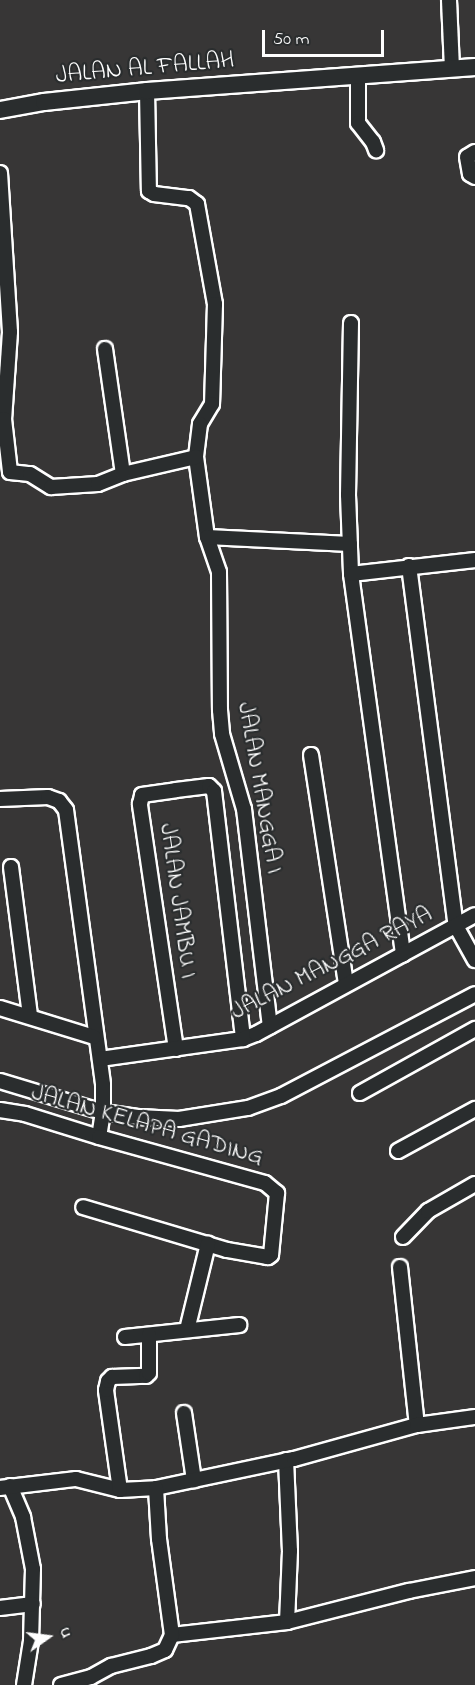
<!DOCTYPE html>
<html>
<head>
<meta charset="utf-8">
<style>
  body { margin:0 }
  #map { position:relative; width:475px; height:1685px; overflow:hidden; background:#373636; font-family:"Indie Flower",sans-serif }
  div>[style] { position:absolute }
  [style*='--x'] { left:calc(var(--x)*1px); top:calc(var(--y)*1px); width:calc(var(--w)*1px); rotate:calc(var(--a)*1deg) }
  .roads { filter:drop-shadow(2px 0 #fff) drop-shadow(-2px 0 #fff) drop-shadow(0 2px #fff) drop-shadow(0 -2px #fff) }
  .minor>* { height:14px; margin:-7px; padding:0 7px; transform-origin:7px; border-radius:7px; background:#2a2d2e }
  .tertiary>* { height:16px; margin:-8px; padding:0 8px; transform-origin:8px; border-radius:8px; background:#2a2d2e }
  span { translate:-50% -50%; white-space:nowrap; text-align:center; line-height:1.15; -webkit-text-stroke:4.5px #2a2d2e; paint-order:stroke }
  .street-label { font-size:24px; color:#fff }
  .north { position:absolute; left:18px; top:1607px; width:60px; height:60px; -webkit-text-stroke:4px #2a2d2e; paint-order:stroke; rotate:76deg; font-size:16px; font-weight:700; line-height:24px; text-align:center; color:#fff }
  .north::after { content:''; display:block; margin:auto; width:21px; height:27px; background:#fff; clip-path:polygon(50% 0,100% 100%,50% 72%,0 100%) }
  .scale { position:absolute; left:262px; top:30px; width:122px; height:27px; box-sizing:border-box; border:3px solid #fff; border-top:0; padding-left:8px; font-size:18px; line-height:21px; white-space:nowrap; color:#fff; -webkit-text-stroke:4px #2a2d2e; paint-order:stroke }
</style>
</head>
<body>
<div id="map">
  <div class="roads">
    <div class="minor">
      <div style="--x:449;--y:0;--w:69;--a:87.5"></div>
      <div style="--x:358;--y:76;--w:47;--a:90"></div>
      <div style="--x:358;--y:123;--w:24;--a:52"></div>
      <div style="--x:373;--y:142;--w:9;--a:69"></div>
      <div style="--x:147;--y:91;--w:100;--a:88.9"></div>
      <div style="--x:149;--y:191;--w:6;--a:31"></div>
      <div style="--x:154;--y:194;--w:35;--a:7"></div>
      <div style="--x:189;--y:198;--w:10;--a:37"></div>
      <div style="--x:197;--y:204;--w:102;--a:79.8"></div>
      <div style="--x:215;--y:304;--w:100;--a:91.7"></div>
      <div style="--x:212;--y:404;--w:23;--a:121"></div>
      <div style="--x:200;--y:424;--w:33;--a:97"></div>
      <div style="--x:196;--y:457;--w:81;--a:82.2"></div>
      <div style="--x:207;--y:537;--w:37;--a:71"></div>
      <div style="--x:219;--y:572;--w:138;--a:89.6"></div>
      <div style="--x:220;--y:710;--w:24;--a:85"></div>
      <div style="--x:222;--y:734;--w:78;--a:73.7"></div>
      <div style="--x:244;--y:809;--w:219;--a:83.2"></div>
      <div style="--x:475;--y:152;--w:9;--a:148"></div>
      <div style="--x:467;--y:157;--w:17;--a:80"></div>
      <div style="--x:470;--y:174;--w:6;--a:31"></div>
      <div style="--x:0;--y:173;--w:159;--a:86.4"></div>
      <div style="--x:10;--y:332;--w:87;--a:93.9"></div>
      <div style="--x:4;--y:419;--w:53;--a:83.5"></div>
      <div style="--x:10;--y:472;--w:20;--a:6"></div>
      <div style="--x:30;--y:474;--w:25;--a:32"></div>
      <div style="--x:51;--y:487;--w:47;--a:-3.7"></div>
      <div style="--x:98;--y:484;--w:27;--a:-22"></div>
      <div style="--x:123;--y:474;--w:75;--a:-13.1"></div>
      <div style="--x:351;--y:323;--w:172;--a:91"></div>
      <div style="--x:348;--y:495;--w:79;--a:87.8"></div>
      <div style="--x:351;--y:574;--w:384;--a:82.2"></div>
      <div style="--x:105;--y:349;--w:126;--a:81.8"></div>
      <div style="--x:207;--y:537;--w:143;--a:2.8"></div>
      <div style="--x:409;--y:566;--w:363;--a:82.6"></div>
      <div style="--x:456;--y:926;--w:39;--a:61"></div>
      <div style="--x:351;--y:574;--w:125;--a:-6.4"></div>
      <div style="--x:311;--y:755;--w:232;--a:81.3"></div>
      <div style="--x:0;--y:799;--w:48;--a:-2.4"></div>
      <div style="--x:48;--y:797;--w:12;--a:20"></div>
      <div style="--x:59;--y:801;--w:11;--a:52"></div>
      <div style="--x:66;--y:810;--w:277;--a:82.3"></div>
      <div style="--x:103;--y:1085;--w:27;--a:90"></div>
      <div style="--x:103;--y:1112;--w:25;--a:99"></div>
      <div style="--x:11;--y:867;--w:150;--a:82.7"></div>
      <div style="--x:0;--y:1008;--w:98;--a:17.1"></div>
      <div style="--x:176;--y:1049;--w:248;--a:-98.4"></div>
      <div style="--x:140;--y:804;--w:9;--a:-77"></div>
      <div style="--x:142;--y:795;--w:34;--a:-8"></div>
      <div style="--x:176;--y:790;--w:33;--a:-7"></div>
      <div style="--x:209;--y:786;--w:7;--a:45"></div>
      <div style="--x:214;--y:791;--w:250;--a:83.3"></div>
      <div style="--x:100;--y:1059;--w:144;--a:-8"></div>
      <div style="--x:243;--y:1039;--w:14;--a:-21"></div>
      <div style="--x:256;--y:1034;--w:249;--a:-28.5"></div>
      <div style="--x:0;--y:1081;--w:108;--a:16.8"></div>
      <div style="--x:103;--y:1112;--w:35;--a:8"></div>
      <div style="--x:138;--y:1117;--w:41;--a:2.8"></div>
      <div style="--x:179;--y:1119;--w:70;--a:-9.1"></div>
      <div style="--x:248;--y:1108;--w:35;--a:-20"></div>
      <div style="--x:281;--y:1096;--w:219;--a:-27.7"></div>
      <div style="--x:360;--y:1093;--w:132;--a:-29.1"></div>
      <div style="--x:0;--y:1110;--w:25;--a:9"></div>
      <div style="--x:25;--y:1114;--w:77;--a:17.3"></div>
      <div style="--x:99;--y:1137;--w:172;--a:15.5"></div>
      <div style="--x:265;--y:1183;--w:16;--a:40"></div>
      <div style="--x:277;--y:1193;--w:62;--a:95.5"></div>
      <div style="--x:271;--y:1255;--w:4;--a:146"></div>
      <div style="--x:268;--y:1257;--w:42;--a:-170.3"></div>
      <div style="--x:227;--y:1250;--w:150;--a:-163.4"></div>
      <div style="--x:398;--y:1151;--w:88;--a:-28.6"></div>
      <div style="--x:403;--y:1237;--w:36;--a:-46"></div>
      <div style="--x:428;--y:1211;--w:54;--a:-29.9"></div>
      <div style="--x:400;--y:1267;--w:159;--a:83.9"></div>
      <div style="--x:187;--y:1330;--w:89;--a:-76.3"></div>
      <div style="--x:125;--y:1337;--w:115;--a:-6"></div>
      <div style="--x:184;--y:1413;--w:68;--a:81.5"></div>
      <div style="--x:286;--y:1460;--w:91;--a:87.5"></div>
      <div style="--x:290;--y:1551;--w:71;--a:92.4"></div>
      <div style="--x:10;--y:1486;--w:34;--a:67"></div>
      <div style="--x:23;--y:1517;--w:53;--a:79.1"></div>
      <div style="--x:33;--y:1569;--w:72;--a:91.6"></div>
      <div style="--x:31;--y:1641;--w:45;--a:99"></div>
      <div style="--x:0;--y:1488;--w:77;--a:-6.8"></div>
      <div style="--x:76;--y:1479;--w:45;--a:14"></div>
      <div style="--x:120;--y:1490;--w:36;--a:-3"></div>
      <div style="--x:156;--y:1488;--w:141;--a:-11.9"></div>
      <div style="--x:294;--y:1459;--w:128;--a:-15.5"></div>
      <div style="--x:417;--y:1425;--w:59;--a:-7.9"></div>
      <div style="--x:120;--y:1490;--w:101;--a:-98"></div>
      <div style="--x:106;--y:1390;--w:9;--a:-77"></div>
      <div style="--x:108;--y:1381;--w:6;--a:-45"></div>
      <div style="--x:112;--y:1377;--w:34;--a:-2"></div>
      <div style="--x:146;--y:1376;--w:4;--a:-45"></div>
      <div style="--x:149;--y:1373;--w:38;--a:-90"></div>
      <div style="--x:0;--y:1608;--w:33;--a:-7"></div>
      <div style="--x:172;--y:1635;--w:116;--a:-6.4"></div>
      <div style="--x:287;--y:1622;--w:126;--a:-14.3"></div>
      <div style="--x:409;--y:1591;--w:67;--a:-11.1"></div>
      <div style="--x:61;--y:1685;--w:31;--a:-15"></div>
      <div style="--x:91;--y:1677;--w:23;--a:-29"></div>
      <div style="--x:111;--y:1666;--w:41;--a:-14"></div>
      <div style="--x:151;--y:1656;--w:15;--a:-23"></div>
      <div style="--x:165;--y:1650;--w:17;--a:-65"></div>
      <div style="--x:172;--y:1635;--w:97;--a:-97.7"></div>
      <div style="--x:159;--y:1539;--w:51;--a:-93.4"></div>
    </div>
    <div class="tertiary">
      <div style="--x:0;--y:110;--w:45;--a:-10.3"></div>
      <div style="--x:44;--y:102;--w:104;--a:-6.1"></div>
      <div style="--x:147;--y:91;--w:329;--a:-4.2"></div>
    </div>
  </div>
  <div class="street-label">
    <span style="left:145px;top:69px;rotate:-5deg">JALAN AL FALLAH</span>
    <span style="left:259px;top:788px;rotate:80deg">JALAN MANGGA I</span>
    <span style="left:177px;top:901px;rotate:82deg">JALAN JAMBU I</span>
    <span style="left:332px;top:964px;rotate:-27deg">JALAN MANGGA RAYA</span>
    <span style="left:147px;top:1126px;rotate:16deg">JALAN KELAPA GADING</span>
  </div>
  <div class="north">U</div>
  <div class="scale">50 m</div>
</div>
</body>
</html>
